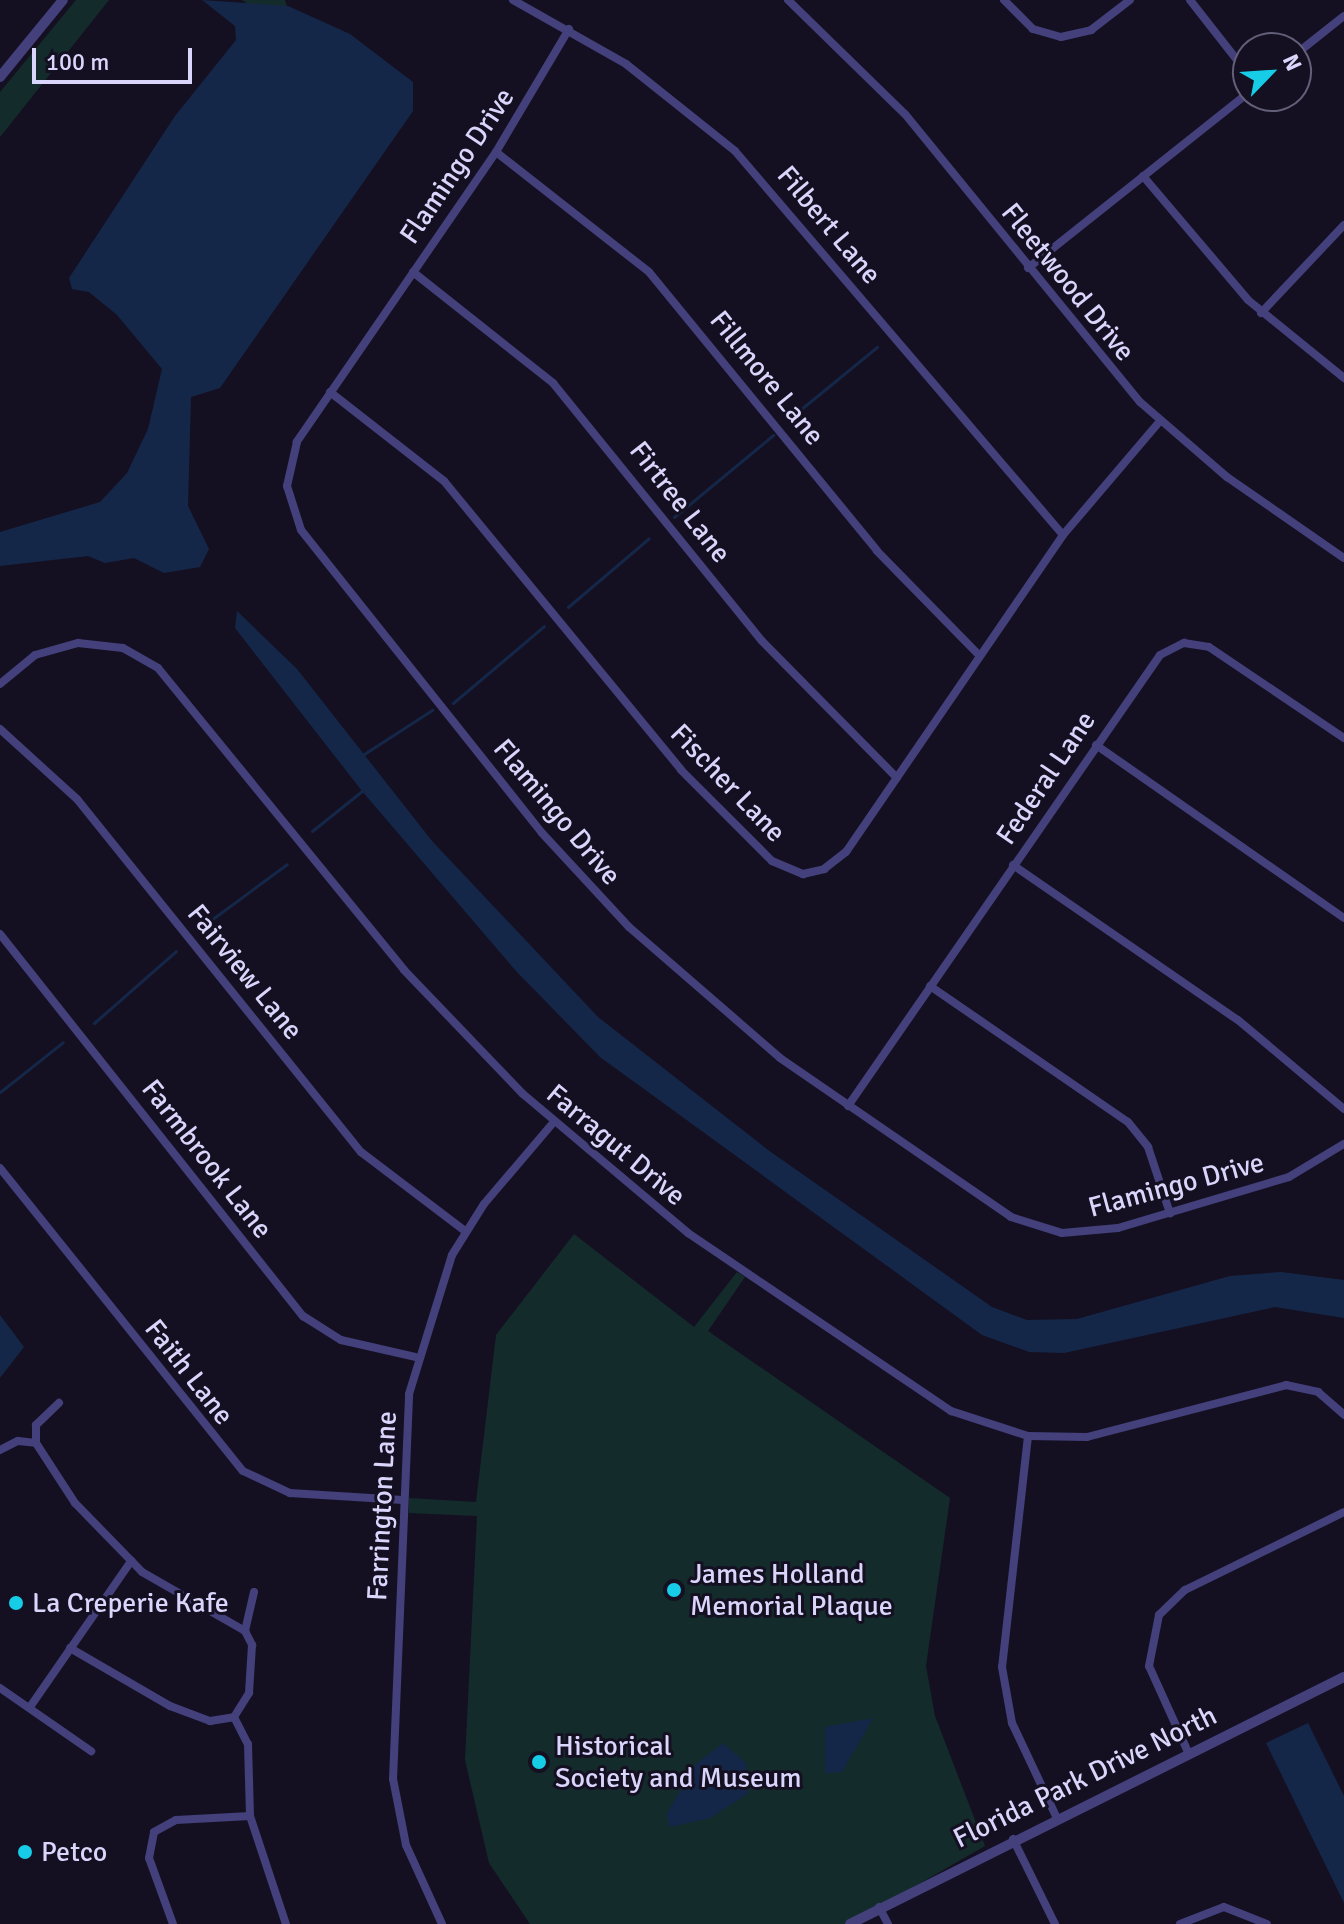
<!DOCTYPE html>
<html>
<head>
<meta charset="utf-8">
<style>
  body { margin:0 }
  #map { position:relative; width:1344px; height:1924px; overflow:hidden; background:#141022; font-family:Signika,sans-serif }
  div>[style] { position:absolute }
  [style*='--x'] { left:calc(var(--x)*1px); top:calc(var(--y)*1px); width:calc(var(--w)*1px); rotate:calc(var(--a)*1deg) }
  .green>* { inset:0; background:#142b2b }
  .water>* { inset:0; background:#152748 }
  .stream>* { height:3px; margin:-1.5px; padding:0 1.5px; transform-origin:1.5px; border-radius:1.5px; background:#152748 }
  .minor>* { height:8px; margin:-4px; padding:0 4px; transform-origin:4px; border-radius:4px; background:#43407c }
  .tertiary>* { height:10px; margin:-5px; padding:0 5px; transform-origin:5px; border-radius:5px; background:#43407c }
  .dots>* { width:22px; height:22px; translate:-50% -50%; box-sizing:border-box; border:4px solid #141022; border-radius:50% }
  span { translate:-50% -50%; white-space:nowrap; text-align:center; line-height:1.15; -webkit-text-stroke:6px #141022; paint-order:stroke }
  .street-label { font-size:28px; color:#dad5fb }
  .poi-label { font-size:28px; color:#dad5fb }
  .left { translate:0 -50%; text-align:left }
  .north { position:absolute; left:1232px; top:32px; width:80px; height:80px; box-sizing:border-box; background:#141022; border:2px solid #635f79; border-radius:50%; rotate:65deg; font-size:22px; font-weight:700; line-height:32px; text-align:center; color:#dad5fb }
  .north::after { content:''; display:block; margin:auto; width:28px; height:36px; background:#17cce6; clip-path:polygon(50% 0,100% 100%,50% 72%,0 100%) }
  .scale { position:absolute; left:32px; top:48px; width:160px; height:36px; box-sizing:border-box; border:4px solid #dad5fb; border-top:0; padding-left:10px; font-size:24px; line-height:28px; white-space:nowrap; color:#dad5fb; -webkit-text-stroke:6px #141022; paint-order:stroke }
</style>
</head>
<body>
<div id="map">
  <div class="green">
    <div style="clip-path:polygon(76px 0,109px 0,0 137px,0 92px)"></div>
    <div style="clip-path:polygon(242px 0,285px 0,287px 6px,253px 7px)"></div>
    <div style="clip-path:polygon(574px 1234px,694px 1327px,737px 1272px,745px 1277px,708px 1331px,950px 1498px,926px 1666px,935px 1716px,985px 1846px,849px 1924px,530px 1924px,489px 1863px,465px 1760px,477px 1516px,409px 1513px,409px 1498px,476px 1502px,496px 1335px)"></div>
  </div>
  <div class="water">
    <div style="clip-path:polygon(202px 0,288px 6px,350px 34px,413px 82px,413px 111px,220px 388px,191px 397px,188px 506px,209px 549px,200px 567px,164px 573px,134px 558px,105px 563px,88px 556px,0 566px,0 532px,100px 502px,127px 473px,148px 429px,162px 369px,117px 315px,89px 292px,72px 289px,69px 278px,175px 116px,236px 40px,235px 26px)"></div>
    <div style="clip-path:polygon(237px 611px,297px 669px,432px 841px,598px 1017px,768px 1150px,992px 1307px,1027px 1320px,1077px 1319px,1230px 1276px,1281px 1272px,1344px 1280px,1344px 1318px,1275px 1307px,1064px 1353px,1029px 1352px,982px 1335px,600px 1057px,516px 971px,362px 791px,235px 628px)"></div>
    <div style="clip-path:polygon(0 1315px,24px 1347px,0 1378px)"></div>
    <div style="clip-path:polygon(873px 1718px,842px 1772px,825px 1773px,825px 1727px)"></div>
    <div style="clip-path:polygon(1308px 1723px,1344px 1796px,1344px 1903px,1266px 1743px)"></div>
    <div style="clip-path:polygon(723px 1743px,746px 1763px,749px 1793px,710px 1818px,670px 1827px,666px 1815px,695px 1765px)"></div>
  </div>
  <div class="stream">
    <div style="--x:795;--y:414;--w:106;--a:-39.3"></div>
    <div style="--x:674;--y:517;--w:129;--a:-39.6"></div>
    <div style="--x:568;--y:607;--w:106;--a:-40.4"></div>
    <div style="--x:453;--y:703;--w:119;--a:-40.2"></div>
    <div style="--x:361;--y:756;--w:85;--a:-32.9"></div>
    <div style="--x:312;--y:831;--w:64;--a:-38.7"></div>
    <div style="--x:207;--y:923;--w:99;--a:-36.4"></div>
    <div style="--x:94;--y:1023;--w:109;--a:-41.3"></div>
    <div style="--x:0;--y:1092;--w:80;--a:-38.4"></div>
  </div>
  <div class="minor">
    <div style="--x:513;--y:0;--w:130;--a:29.5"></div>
    <div style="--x:626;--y:64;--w:139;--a:38.6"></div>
    <div style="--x:735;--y:151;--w:505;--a:49.5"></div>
    <div style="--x:788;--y:0;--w:163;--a:44.3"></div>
    <div style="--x:905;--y:114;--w:372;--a:50.8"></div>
    <div style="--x:1140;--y:402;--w:115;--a:40.8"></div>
    <div style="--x:1227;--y:477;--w:142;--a:34.7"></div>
    <div style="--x:1004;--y:0;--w:41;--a:45"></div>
    <div style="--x:1033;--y:29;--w:29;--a:16"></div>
    <div style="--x:1061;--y:37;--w:31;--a:-13"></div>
    <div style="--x:1091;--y:30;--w:49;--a:-37.6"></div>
    <div style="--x:1190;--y:0;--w:94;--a:51.9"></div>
    <div style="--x:569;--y:29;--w:143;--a:120.7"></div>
    <div style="--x:496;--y:152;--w:352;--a:124.5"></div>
    <div style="--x:297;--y:442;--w:45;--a:102.8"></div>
    <div style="--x:287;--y:486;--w:46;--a:72.3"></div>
    <div style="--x:301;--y:530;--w:387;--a:51.5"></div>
    <div style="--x:542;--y:833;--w:128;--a:47.2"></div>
    <div style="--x:629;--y:927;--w:200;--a:40.9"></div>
    <div style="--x:780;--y:1058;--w:280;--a:34.5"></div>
    <div style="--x:1011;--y:1217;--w:53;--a:17.4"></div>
    <div style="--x:1062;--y:1233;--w:56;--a:-5.1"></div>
    <div style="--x:1118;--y:1228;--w:178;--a:-16.6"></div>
    <div style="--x:1289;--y:1177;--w:64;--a:-31"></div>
    <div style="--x:1296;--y:54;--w:61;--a:-38.4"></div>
    <div style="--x:496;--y:152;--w:194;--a:38.1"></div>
    <div style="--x:649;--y:272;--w:360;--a:50.7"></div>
    <div style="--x:877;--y:551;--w:147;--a:45.6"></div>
    <div style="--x:1143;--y:176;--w:162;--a:49.7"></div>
    <div style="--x:1248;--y:300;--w:124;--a:39.1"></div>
    <div style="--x:1028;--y:268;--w:281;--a:-38.5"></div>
    <div style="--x:413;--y:272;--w:179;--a:38.4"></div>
    <div style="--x:553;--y:383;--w:332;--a:51"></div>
    <div style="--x:762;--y:641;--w:192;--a:45.4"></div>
    <div style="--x:1261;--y:313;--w:121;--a:-46.7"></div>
    <div style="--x:330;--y:392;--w:145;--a:38"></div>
    <div style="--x:444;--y:481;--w:374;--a:50.6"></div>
    <div style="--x:681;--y:770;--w:129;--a:45"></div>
    <div style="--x:772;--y:861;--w:34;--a:23"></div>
    <div style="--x:803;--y:874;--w:22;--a:-13"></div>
    <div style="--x:824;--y:869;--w:28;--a:-38"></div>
    <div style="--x:846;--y:852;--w:384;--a:-55.6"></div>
    <div style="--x:1063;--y:535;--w:150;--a:-49.6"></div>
    <div style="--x:0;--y:684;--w:45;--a:-39.6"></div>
    <div style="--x:35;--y:655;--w:45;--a:-15.6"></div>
    <div style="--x:78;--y:643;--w:45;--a:6.3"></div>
    <div style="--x:123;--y:648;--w:40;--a:29.7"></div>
    <div style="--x:158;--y:668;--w:390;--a:50.8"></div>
    <div style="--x:404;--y:970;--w:172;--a:46.2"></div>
    <div style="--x:523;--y:1094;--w:216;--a:40.1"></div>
    <div style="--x:688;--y:1233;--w:318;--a:34.1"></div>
    <div style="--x:951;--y:1411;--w:81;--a:18"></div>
    <div style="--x:1028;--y:1436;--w:59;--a:1"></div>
    <div style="--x:1087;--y:1437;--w:206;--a:-14.6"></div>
    <div style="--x:1286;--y:1385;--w:33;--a:12"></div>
    <div style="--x:1318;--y:1392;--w:35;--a:41"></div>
    <div style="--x:0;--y:729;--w:104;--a:42.3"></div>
    <div style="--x:77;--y:799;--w:453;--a:51.2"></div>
    <div style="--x:361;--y:1152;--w:131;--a:37.2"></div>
    <div style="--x:1096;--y:745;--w:302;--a:34.9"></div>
    <div style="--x:1013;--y:865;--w:273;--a:34.6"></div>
    <div style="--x:1238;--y:1020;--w:138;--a:40"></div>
    <div style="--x:0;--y:934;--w:488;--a:51.6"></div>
    <div style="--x:303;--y:1316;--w:45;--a:32.3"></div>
    <div style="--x:341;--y:1340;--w:76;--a:12.9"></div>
    <div style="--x:930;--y:986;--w:240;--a:34.5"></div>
    <div style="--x:1128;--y:1122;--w:32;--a:51"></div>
    <div style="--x:1148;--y:1147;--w:70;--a:71.6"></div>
    <div style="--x:848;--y:1106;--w:548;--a:-55.32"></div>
    <div style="--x:1160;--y:655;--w:27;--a:-27"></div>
    <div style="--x:1184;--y:643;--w:25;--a:9"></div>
    <div style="--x:1209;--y:647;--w:163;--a:34"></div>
    <div style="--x:0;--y:1168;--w:388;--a:51.3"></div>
    <div style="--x:243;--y:1471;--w:52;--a:25.1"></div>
    <div style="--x:290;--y:1493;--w:113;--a:3.5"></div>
    <div style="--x:1028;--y:1436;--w:232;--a:96.4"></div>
    <div style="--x:1002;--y:1667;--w:57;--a:79.9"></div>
    <div style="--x:1012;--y:1723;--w:105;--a:64.7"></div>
    <div style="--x:36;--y:1443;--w:72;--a:57"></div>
    <div style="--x:75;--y:1503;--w:96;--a:45.8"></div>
    <div style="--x:142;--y:1572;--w:119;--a:29.8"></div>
    <div style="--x:0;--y:1450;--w:20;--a:-27"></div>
    <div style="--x:18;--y:1441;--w:18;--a:6"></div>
    <div style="--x:36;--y:1443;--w:18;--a:-90"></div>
    <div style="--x:36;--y:1425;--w:32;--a:-44"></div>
    <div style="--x:254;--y:1592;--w:40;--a:103"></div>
    <div style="--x:245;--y:1631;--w:16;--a:63"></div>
    <div style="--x:252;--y:1645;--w:48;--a:93.6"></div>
    <div style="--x:249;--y:1693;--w:28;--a:122"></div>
    <div style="--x:234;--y:1717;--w:30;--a:63"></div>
    <div style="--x:248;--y:1744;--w:72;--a:88.4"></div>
    <div style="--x:250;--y:1816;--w:114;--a:71.6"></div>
    <div style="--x:70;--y:1648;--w:116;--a:30.1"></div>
    <div style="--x:170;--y:1706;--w:43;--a:20.6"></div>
    <div style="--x:210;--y:1721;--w:24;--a:-9"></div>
    <div style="--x:0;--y:1688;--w:111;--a:34.7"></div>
    <div style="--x:30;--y:1707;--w:178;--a:-55.3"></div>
    <div style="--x:1188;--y:1752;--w:94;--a:-114.4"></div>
    <div style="--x:1149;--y:1666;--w:52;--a:-78.9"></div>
    <div style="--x:1159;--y:1615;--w:36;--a:-44"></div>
    <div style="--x:1185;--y:1590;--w:177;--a:-26.1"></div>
    <div style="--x:1013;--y:1839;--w:95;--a:63.7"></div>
    <div style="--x:879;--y:1907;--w:19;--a:62"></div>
    <div style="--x:173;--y:1924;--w:70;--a:-110"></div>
    <div style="--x:149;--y:1858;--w:26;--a:-79"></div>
    <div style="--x:154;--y:1832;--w:25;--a:-29"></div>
    <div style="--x:176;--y:1820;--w:74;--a:-3.1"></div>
    <div style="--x:442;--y:1924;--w:87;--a:-114.5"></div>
    <div style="--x:406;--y:1845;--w:67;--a:-101.1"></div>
    <div style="--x:393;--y:1779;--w:385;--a:-87.6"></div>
    <div style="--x:409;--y:1394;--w:145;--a:-72.8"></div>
    <div style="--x:452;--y:1255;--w:60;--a:-57.9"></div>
    <div style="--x:484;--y:1204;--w:106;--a:-49.6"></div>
    <div style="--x:1180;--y:1924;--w:47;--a:-21.1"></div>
    <div style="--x:1224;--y:1907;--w:46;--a:21.6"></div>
  </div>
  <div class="tertiary">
    <div style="--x:0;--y:77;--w:99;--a:-50.7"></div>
    <div style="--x:850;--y:1924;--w:552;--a:-26.57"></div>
  </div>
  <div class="dots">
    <div style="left:674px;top:1590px;background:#17cce6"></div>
    <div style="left:16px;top:1603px;background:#17cce6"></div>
    <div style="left:539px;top:1762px;background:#17cce6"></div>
    <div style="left:25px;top:1852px;background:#17cce6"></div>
  </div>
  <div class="street-label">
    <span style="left:457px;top:166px;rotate:-56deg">Flamingo Drive</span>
    <span style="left:829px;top:225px;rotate:50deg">Filbert Lane</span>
    <span style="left:1068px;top:282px;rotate:51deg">Fleetwood Drive</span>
    <span style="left:767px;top:378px;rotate:51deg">Fillmore Lane</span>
    <span style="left:680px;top:502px;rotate:52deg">Firtree Lane</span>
    <span style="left:1046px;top:778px;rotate:-56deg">Federal Lane</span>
    <span style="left:728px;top:783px;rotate:46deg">Fischer Lane</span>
    <span style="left:557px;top:812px;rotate:50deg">Flamingo Drive</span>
    <span style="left:245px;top:972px;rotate:51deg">Fairview Lane</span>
    <span style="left:616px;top:1145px;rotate:40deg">Farragut Drive</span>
    <span style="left:207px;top:1159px;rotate:52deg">Farmbrook Lane</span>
    <span style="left:1176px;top:1185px;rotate:-15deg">Flamingo Drive</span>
    <span style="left:189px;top:1372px;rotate:52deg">Faith Lane</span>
    <span style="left:382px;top:1506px;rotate:-87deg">Farrington Lane</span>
    <span style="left:1085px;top:1777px;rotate:-26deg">Florida Park Drive North</span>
  </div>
  <div class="poi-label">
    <span class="left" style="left:690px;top:1590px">James Holland<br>Memorial Plaque</span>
    <span class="left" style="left:32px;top:1603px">La Creperie Kafe</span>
    <span class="left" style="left:555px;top:1762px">Historical<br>Society and Museum</span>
    <span class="left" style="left:41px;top:1852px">Petco</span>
  </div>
  <div class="north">N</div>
  <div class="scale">100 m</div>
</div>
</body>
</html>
